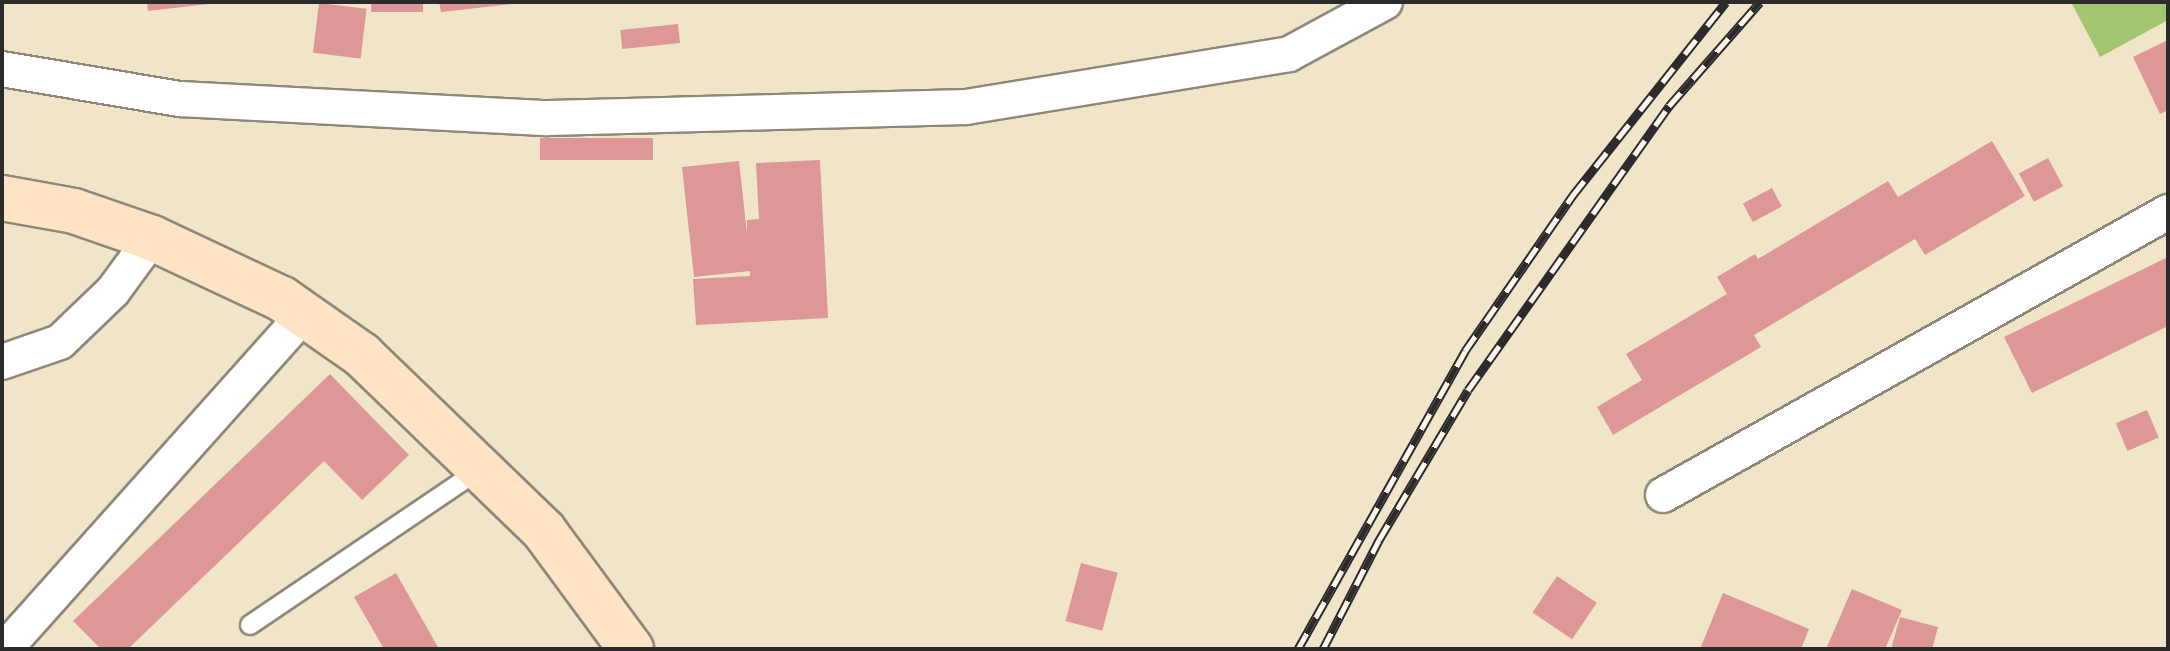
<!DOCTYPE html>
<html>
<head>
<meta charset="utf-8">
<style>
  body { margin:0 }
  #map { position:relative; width:2170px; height:651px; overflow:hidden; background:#f1e5c9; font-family:"Patrick Hand",sans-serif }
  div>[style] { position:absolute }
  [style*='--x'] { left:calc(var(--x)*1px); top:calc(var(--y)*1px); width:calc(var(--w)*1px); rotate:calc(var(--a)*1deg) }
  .green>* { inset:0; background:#a2c66f }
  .building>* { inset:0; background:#dc9796; transform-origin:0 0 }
  .roads { filter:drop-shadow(2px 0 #8e887a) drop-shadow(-2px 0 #8e887a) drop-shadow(0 2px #8e887a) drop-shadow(0 -2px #8e887a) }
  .service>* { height:18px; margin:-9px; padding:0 9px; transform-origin:9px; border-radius:9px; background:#fff }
  .minor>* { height:34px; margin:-17px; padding:0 17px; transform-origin:17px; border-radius:17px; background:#fff }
  .secondary>* { height:44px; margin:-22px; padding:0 22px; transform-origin:22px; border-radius:22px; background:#fee4c5 }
  .rail>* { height:9px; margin-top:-4.5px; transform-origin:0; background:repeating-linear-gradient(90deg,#fbf7ec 0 18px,#2b2b2b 0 36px); box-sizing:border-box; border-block:2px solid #2b2b2b }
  span { translate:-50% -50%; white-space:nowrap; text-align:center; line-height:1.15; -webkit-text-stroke:8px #fbf7ec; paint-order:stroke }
  .frame { position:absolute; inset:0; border:4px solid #2b2b2b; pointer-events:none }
</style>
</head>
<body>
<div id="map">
  <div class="green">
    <div style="clip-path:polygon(2071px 2px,2168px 2px,2168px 20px,2100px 57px)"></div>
  </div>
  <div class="building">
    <div style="clip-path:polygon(147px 2px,209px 2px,209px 4px,148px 11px)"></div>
    <div style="left:371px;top:2px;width:52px;height:10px"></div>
    <div style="clip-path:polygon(439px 2px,511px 2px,512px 4px,441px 12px)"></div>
    <div style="left:319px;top:3px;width:48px;height:50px;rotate:7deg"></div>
    <div style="left:678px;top:24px;width:19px;height:58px;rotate:84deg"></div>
    <div style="clip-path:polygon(2168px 40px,2168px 110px,2160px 114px,2133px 57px)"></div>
    <div style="left:653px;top:138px;width:22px;height:113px;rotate:90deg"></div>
    <div style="clip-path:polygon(1992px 141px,2025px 196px,1925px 255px,1915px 239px,1754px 335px,1761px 347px,1613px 435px,1597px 407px,1642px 380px,1626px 354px,1727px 294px,1717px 277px,1755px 254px,1758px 259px,1888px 181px,1898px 197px)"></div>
    <div style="left:2048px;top:158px;width:32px;height:33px;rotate:62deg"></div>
    <div style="clip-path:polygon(820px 160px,828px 318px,696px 325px,693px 279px,750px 276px,750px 271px,694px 277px,682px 167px,739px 161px,747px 233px,747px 220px,759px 219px,756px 163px)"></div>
    <div style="left:1772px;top:188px;width:21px;height:33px;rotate:62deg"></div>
    <div style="clip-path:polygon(2166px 258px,2168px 326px,2032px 393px,2004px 337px)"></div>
    <div style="clip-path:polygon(330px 374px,409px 455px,362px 500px,324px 461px,128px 649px,101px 649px,73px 621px)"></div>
    <div style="left:2147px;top:410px;width:30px;height:34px;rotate:67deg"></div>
    <div style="left:1081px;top:563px;width:38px;height:60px;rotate:15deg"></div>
    <div style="clip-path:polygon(396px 573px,439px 649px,384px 649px,354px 597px)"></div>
    <div style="left:1557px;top:576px;width:48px;height:44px;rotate:34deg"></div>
    <div style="clip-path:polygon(1852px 589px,1902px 610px,1885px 649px,1826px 649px)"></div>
    <div style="clip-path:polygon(1723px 593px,1809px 629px,1801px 649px,1700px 649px)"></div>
    <div style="clip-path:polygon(1900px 617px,1938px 627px,1932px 649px,1891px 649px)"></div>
  </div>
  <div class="roads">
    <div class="service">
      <div style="--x:250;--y:625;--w:277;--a:-34.1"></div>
    </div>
    <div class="minor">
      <div style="--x:2;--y:69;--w:181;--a:9.6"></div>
      <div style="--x:180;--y:99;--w:368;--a:3"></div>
      <div style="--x:548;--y:118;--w:418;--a:-1.5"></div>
      <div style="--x:966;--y:107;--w:327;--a:-9.3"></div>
      <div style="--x:1289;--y:54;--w:109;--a:-28.4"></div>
      <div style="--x:2;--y:362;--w:61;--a:-19"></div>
      <div style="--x:60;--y:342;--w:74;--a:-43.9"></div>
      <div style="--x:113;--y:291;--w:66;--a:-53.7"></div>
      <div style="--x:1663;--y:495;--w:579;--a:-29.27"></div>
      <div style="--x:5;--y:649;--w:448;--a:-48.2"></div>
    </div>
    <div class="secondary">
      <div style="--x:2;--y:198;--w:73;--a:10.2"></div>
      <div style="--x:74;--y:211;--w:83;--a:19.1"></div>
      <div style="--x:152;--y:238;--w:144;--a:25.1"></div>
      <div style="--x:282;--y:299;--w:98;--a:35"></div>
      <div style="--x:362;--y:355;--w:253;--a:44"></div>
      <div style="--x:544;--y:531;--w:147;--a:53.6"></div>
    </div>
  </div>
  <div class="rail">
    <div style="--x:1298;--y:649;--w:342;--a:-60.7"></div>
    <div style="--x:1465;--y:351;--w:190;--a:-55.3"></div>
    <div style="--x:1573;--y:195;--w:246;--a:-51.6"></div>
    <div style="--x:1323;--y:649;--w:123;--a:-62.8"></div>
    <div style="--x:1379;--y:540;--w:174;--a:-59.3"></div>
    <div style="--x:1468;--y:390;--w:348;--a:-54.7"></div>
    <div style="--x:1669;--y:106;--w:138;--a:-48.8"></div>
  </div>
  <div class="frame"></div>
</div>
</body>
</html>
